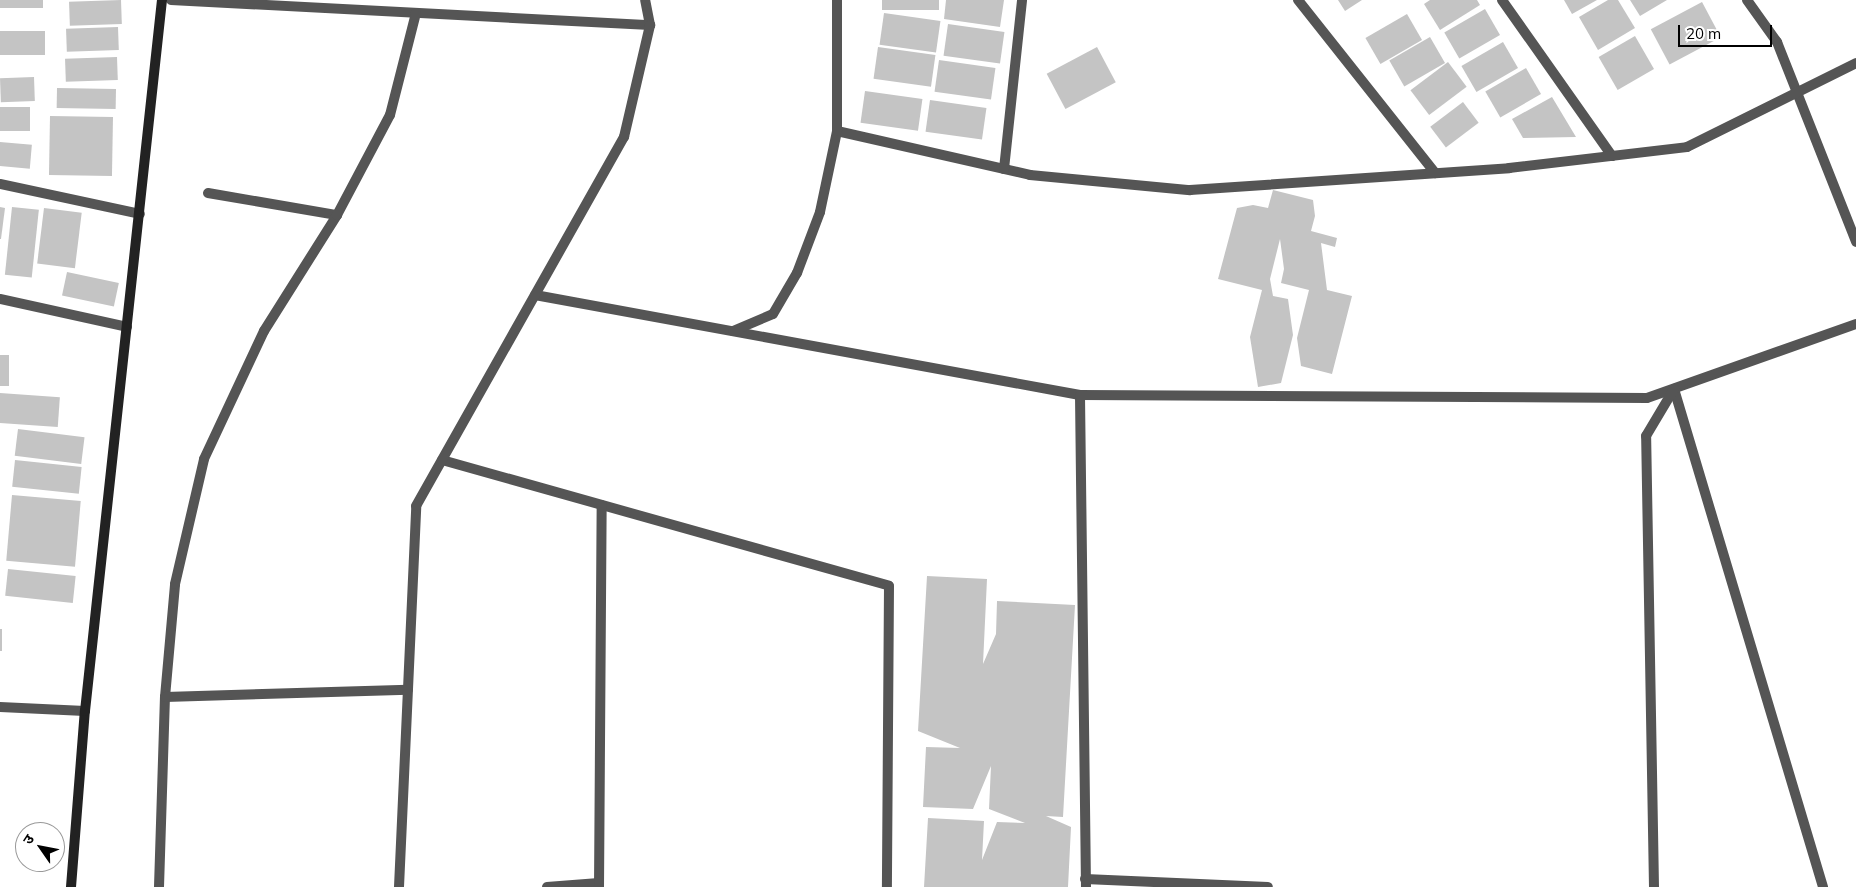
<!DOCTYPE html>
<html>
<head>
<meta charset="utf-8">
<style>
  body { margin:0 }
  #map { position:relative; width:1856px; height:887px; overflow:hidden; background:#fff; font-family:Mulish,"Noto Sans Devanagari",sans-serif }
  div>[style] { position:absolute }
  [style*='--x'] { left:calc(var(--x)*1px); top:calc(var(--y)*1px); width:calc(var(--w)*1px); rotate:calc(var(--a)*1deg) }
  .building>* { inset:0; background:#c4c4c4; transform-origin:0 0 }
  .street>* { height:10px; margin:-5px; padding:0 5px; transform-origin:5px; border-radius:5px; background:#555 }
  .secondary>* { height:10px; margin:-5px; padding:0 5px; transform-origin:5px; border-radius:5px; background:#222 }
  span { translate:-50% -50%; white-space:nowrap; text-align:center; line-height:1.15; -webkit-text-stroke:4.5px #fff; paint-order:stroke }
  .north { position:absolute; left:15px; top:822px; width:50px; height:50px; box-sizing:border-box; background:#fff; border:1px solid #999; border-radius:50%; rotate:303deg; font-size:14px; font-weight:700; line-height:20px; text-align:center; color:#000 }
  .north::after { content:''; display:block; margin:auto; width:18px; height:22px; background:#000; clip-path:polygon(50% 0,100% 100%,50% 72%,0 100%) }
  .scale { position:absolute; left:1678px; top:25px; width:94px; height:22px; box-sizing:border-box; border:2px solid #000; border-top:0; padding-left:6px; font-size:15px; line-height:18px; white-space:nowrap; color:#000; -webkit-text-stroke:4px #fff; paint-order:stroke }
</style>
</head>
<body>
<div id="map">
  <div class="building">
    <div style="left:0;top:0;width:43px;height:8px"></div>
    <div style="left:121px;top:0;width:24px;height:52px;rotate:88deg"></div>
    <div style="left:882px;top:0;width:57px;height:10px"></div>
    <div style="clip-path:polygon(946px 0,1004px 0,1000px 27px,944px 19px)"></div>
    <div style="clip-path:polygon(1338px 0,1362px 0,1345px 11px)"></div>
    <div style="clip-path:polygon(1430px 0,1477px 0,1480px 5px,1440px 30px,1424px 4px)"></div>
    <div style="clip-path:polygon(1564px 0,1597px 0,1572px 14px)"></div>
    <div style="clip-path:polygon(1608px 0,1618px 0,1635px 28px,1598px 50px,1579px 17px)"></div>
    <div style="clip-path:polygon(1630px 0,1667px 0,1640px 16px)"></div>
    <div style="left:1702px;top:2px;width:40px;height:58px;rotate:62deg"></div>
    <div style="left:1485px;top:9px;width:30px;height:47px;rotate:60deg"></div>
    <div style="left:884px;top:13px;width:57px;height:32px;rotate:8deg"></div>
    <div style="left:1407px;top:14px;width:30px;height:48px;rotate:60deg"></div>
    <div style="left:948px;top:24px;width:57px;height:32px;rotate:8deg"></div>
    <div style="left:118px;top:27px;width:23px;height:52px;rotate:88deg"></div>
    <div style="left:45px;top:31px;width:24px;height:45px;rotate:90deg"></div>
    <div style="left:1635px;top:36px;width:38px;height:42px;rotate:60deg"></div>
    <div style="left:1430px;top:37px;width:30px;height:47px;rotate:60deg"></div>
    <div style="left:1503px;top:42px;width:30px;height:48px;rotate:60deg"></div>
    <div style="left:878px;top:47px;width:58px;height:32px;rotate:8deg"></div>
    <div style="left:1097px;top:47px;width:40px;height:57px;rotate:62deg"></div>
    <div style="left:117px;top:57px;width:23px;height:52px;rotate:88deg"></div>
    <div style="left:939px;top:60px;width:57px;height:32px;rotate:8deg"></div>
    <div style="left:1448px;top:62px;width:31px;height:47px;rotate:53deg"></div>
    <div style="left:1526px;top:68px;width:30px;height:47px;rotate:60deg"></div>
    <div style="left:34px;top:77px;width:24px;height:34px;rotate:88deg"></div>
    <div style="left:57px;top:88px;width:59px;height:20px;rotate:1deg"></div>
    <div style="left:865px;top:91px;width:58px;height:32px;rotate:8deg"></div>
    <div style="clip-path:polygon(1552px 97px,1576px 137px,1523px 138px,1512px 119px)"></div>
    <div style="left:930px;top:100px;width:57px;height:32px;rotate:8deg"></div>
    <div style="left:1463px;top:102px;width:26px;height:41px;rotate:53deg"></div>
    <div style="left:30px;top:107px;width:24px;height:30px;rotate:90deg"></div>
    <div style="left:50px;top:116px;width:63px;height:59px;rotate:1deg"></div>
    <div style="left:0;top:142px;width:32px;height:24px;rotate:5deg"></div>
    <div style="clip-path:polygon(1273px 190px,1313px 200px,1315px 216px,1311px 231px,1337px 238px,1335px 247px,1321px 243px,1327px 290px,1352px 296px,1332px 374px,1301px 366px,1297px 338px,1309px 290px,1281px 283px,1284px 269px,1280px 239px,1270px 279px,1273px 296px,1288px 299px,1293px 335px,1281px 383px,1258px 387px,1250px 337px,1262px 290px,1218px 279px,1237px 208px,1253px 205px,1268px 208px)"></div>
    <div style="clip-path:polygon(0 207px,5px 208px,1px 239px,0 239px)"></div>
    <div style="left:12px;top:207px;width:27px;height:68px;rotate:6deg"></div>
    <div style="left:44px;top:208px;width:38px;height:56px;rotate:7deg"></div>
    <div style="left:67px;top:272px;width:53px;height:24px;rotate:12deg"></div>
    <div style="left:0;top:355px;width:9px;height:31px"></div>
    <div style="left:0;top:393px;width:60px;height:30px;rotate:4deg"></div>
    <div style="left:18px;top:429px;width:67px;height:27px;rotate:7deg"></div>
    <div style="left:15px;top:460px;width:67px;height:27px;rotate:6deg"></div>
    <div style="left:12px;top:495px;width:69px;height:66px;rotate:5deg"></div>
    <div style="left:8px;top:569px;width:68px;height:27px;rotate:6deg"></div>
    <div style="clip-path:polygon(927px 576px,987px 579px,983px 664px,996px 634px,997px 601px,1075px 605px,1063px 817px,1046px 816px,1071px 827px,1068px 887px,924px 887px,928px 818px,984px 821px,982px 860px,997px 822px,1025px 823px,989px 809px,991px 766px,973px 809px,923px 807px,926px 747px,960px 748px,918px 731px)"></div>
    <div style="left:0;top:629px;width:2px;height:22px"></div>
  </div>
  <div class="street">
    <div style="--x:171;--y:0;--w:480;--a:3"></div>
    <div style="--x:650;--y:25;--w:25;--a:-101"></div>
    <div style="--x:1298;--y:0;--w:221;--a:51.6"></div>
    <div style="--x:1502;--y:0;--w:191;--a:54.8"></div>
    <div style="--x:1747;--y:0;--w:52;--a:54.5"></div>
    <div style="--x:1777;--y:42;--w:215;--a:68.4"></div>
    <div style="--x:837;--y:131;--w:198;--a:12.8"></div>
    <div style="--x:1030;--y:175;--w:161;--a:5.4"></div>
    <div style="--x:1190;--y:190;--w:320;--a:-3.9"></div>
    <div style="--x:1509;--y:168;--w:179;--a:-6.7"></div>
    <div style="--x:1687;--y:147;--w:189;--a:-26.4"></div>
    <div style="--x:1004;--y:169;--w:170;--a:-83.9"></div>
    <div style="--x:0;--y:184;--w:143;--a:12.1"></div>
    <div style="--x:208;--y:193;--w:131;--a:9.7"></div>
    <div style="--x:535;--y:295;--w:554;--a:10.4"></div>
    <div style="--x:0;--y:299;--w:130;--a:12.4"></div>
    <div style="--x:733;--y:331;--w:43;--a:-23"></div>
    <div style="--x:773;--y:314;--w:48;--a:-59.7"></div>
    <div style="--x:797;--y:273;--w:65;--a:-69.3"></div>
    <div style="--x:820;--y:212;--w:83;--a:-78.1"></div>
    <div style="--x:837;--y:131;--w:131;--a:-90"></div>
    <div style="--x:1674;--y:389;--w:520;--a:73.34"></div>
    <div style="--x:442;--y:460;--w:464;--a:15.7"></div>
    <div style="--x:889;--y:586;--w:301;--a:90.4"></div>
    <div style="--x:165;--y:697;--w:113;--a:-84.9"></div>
    <div style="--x:175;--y:584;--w:128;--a:-76.9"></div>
    <div style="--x:204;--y:459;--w:141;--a:-64.9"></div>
    <div style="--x:264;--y:331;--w:137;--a:-57.8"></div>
    <div style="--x:337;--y:215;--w:113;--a:-62.1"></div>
    <div style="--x:390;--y:115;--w:105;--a:-75.7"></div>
    <div style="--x:0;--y:707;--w:85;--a:2.7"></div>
    <div style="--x:1085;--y:879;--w:183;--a:2.5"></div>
    <div style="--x:159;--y:887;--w:190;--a:-88.2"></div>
    <div style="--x:165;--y:697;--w:243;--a:-1.7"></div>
    <div style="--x:399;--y:887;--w:381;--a:-87.4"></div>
    <div style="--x:416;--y:506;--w:424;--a:-60.6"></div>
    <div style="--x:624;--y:137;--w:115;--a:-76.9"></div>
    <div style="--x:547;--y:887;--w:52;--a:-4.4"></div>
    <div style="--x:599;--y:887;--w:382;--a:-89.6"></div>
    <div style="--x:1086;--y:887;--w:492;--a:-90.7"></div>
    <div style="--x:1080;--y:395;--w:567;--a:0.3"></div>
    <div style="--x:1647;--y:398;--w:222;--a:-19.5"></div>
    <div style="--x:1654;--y:887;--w:451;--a:-91"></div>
    <div style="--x:1646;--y:436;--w:55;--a:-59.2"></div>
  </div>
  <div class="secondary">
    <div style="--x:71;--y:887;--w:177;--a:-85.5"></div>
    <div style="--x:85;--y:711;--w:715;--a:-83.82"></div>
  </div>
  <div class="north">उ</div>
  <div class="scale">20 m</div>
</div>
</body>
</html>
